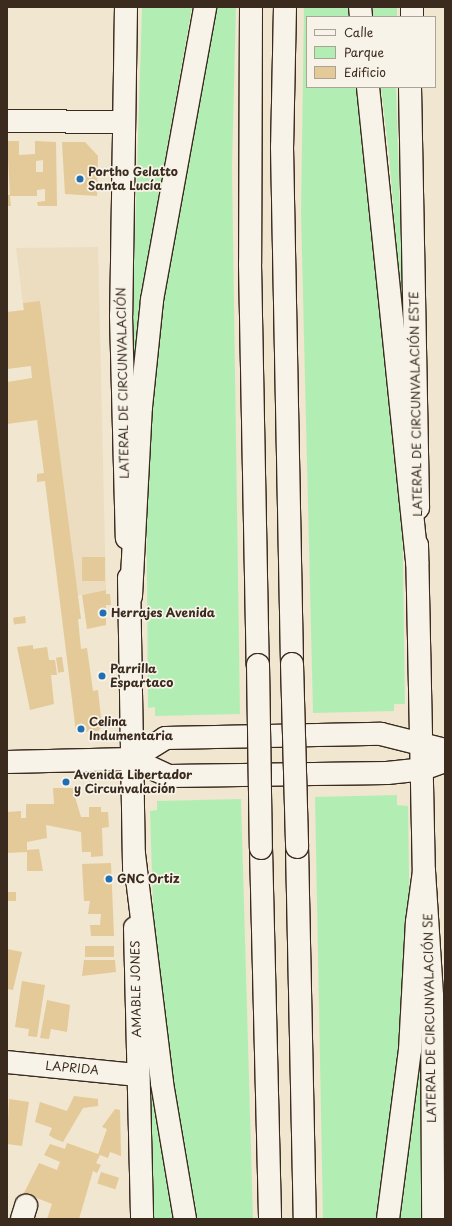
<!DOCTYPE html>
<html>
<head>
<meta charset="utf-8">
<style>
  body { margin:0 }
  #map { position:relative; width:452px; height:1226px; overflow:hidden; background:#f1e6d0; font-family:"Playpen Sans",sans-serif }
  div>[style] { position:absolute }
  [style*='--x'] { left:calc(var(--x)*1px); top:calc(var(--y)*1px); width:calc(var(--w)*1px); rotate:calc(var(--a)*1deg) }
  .built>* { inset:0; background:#edddc0 }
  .green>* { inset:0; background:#b2eeb4; transform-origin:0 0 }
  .building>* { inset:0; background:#e4c999; transform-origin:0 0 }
  .roads { filter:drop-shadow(1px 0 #3b2a1e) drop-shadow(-1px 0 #3b2a1e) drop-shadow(0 1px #3b2a1e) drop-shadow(0 -1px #3b2a1e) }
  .minor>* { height:22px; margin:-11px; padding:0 11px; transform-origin:11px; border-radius:11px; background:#f7f3e8 }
  .major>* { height:22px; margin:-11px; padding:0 11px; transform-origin:11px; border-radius:11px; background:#f7f3e8 }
  .highway>* { height:22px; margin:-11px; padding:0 11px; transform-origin:11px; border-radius:11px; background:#f7f3e8 }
  .bridges { filter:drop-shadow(1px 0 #3b2a1e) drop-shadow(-1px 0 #3b2a1e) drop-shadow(0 1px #3b2a1e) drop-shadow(0 -1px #3b2a1e) }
  .highway-bridge>* { height:22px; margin:-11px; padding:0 11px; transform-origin:11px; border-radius:11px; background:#f7f3e8 }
  .dots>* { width:11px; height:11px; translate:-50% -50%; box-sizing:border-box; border:2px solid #f7f3e8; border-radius:50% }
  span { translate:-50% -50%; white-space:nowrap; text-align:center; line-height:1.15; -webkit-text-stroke:3.5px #f7f3e8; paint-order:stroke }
  .poi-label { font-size:12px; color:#3b2a1e; font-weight:700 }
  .left { translate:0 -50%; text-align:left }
  .street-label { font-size:12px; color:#3b2a1e }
  .frame { position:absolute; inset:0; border:8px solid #3b2a1e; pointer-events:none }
  .legend { position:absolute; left:306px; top:16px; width:130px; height:72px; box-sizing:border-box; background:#f7f3e8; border:1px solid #aca397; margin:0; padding:5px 7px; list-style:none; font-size:12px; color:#3b2a1e }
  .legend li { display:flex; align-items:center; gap:8px; height:20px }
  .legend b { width:20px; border:1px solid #aca397 }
</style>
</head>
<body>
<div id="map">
  <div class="built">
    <div style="clip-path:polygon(98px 247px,106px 590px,60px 599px,16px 248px)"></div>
  </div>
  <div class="green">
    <div style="clip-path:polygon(142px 7px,192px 7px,145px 275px,135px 424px,131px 369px)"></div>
    <div style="clip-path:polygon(212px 7px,236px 7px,232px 166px,240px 714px,155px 716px,155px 707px,148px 708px,146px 458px,155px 333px)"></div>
    <div style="clip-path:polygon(304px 7px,354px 7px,355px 17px,307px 17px,307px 87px,362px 87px,402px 499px,405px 704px,394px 704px,394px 711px,313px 713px,301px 212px)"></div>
    <div style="left:373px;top:7px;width:24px;height:10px"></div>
    <div style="clip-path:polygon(381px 87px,396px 87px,404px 338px,389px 154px)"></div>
    <div style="clip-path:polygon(397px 795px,397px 805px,408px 806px,410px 942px,382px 1219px,323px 1219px,315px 797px)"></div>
    <div style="clip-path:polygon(241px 799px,253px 1219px,193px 1219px,180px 1148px,154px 938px,150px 811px,157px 810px,157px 801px)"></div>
    <div style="clip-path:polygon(422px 1001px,425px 1219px,400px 1219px,415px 1099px)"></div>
    <div style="clip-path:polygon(145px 1021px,154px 1075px,174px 1219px,152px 1219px)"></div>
  </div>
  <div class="building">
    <div style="clip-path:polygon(evenodd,7px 141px,19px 141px,19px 155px,35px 154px,35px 141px,56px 142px,57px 206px,38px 206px,37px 202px,45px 201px,45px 189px,37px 190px,37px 196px,10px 196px,11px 206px,7px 206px,7px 195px,10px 195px,7px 141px,43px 160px,43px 172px,36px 172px,36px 161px,43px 160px)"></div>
    <div style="clip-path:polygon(62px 142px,85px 142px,98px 156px,97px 196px,65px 194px)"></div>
    <div style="clip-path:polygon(40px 301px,81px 619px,78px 619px,81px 649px,87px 648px,93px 691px,98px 690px,102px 727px,98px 731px,76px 732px,45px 481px,37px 482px,37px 474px,44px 473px,37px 420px,7px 424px,7px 382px,32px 378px,31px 366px,7px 369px,7px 312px,24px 310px,23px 303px)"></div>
    <div style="left:82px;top:557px;width:23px;height:24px"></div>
    <div style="clip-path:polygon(106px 590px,106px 594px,110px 594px,111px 605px,106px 605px,106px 625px,87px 629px,82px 595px)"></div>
    <div style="left:25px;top:616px;width:7px;height:12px;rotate:82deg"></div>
    <div style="clip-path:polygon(33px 645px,33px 649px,47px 647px,49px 660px,55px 660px,57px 675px,51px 675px,54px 704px,30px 710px,17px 647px)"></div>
    <div style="left:62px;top:657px;width:15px;height:6px;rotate:82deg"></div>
    <div style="clip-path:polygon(53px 788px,80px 788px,80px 797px,75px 797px,81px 817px,89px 817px,89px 807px,101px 807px,101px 812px,108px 812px,109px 827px,102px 828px,103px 856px,91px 857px,91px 852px,82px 852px,81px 832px,46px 825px,47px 838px,27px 842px,27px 850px,39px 849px,43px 871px,27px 871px,27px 852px,7px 853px,7px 812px,21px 811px,21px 818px,26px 818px,26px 804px,54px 804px)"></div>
    <div style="clip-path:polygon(111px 863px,114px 936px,91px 936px,90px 925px,100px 925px,101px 914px,88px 914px,90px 901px,84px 901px,82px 864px)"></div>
    <div style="left:7px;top:892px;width:9px;height:9px"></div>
    <div style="left:85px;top:946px;width:29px;height:11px"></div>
    <div style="clip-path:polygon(7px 949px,22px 952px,13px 990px,7px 989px)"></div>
    <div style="clip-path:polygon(84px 960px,115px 960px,116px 972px,82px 976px)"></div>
    <div style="clip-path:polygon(22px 981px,45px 985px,37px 1037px,28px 1036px,29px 1029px,15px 1027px)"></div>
    <div style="clip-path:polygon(47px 1000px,70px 1005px,67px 1032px,51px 1029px,49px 1039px,40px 1038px)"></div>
    <div style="clip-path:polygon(74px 1096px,98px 1099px,98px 1106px,83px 1108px,63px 1142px,53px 1138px,49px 1135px,52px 1128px,35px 1122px,40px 1102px,67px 1111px)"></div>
    <div style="clip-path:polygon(9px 1099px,29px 1102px,22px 1146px,7px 1144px)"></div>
    <div style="clip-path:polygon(115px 1109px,120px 1110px,121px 1156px,110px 1152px,108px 1158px,100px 1155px,96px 1163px,101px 1165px,97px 1173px,93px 1171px,79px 1219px,47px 1219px,52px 1204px,24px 1193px,39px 1163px,57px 1170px,60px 1162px,44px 1155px,50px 1144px,65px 1149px,67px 1143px,98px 1154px,107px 1129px,102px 1127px)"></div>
    <div style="left:101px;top:1172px;width:19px;height:12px;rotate:18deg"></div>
  </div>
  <div class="roads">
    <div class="minor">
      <div style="--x:126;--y:7;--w:308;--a:90.9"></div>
      <div style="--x:121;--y:315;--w:223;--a:88.5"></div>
      <div style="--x:412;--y:17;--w:10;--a:-90"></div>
      <div style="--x:410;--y:87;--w:421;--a:88.9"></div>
      <div style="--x:7;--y:121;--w:116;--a:0.5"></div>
      <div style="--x:417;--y:545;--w:326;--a:88.8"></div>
      <div style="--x:424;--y:871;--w:125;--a:86.3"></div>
      <div style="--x:432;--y:996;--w:223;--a:89.7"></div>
      <div style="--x:129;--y:578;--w:295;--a:89"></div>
      <div style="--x:135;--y:928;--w:291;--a:88.6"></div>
      <div style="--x:7;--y:1062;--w:131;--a:5.7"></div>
      <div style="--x:22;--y:1219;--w:14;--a:-73"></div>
    </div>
    <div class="major">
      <div style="--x:132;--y:759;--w:39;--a:-32"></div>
      <div style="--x:165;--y:738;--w:216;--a:-1.1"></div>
      <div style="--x:381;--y:734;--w:66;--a:14"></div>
      <div style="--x:7;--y:762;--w:125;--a:-1.4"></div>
      <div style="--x:132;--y:759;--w:41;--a:24.7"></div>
      <div style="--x:169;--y:776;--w:218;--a:-0.8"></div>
      <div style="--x:387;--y:773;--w:36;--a:-6"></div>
      <div style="--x:423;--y:769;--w:23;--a:-20"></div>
    </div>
    <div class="highway">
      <div style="--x:251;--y:7;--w:257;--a:90.2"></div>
      <div style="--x:250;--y:264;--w:401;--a:88.9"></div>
      <div style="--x:285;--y:7;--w:140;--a:91.2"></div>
      <div style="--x:282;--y:147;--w:517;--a:88.89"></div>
      <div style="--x:360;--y:7;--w:10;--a:84"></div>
      <div style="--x:368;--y:87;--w:479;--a:84.1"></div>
      <div style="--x:131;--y:596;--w:189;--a:-87"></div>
      <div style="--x:141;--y:407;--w:108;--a:-84.1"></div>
      <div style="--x:152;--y:300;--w:298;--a:-79.7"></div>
      <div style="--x:297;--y:847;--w:372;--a:88.8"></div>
      <div style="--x:261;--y:848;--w:371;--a:88.6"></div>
      <div style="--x:134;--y:854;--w:231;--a:83"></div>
      <div style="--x:162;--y:1083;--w:138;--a:80.4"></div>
      <div style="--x:388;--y:1219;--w:170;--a:-82.6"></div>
      <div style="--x:410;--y:1050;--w:128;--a:-86.9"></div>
      <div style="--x:417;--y:922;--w:51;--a:-82.2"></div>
    </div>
  </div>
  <div class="bridges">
    <div class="highway-bridge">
      <div style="--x:292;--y:664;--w:183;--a:88.4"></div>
      <div style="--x:258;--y:665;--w:183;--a:89.1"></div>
    </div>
  </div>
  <div class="dots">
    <div style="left:80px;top:179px;background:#1f6fb2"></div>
    <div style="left:103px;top:613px;background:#1f6fb2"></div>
    <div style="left:102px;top:676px;background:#1f6fb2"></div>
    <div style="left:81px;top:729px;background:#1f6fb2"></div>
    <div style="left:66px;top:782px;background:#1f6fb2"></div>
    <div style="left:109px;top:879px;background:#1f6fb2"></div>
  </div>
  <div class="poi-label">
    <span class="left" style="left:88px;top:179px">Portho Gelatto<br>Santa Lucía</span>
    <span class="left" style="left:111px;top:613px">Herrajes Avenida</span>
    <span class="left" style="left:110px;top:676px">Parrilla<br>Espartaco</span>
    <span class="left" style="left:89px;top:729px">Celina<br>Indumentaria</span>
    <span class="left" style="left:74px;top:782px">Avenida Libertador<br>y Circunvalación</span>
    <span class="left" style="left:117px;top:879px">GNC Ortiz</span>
  </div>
  <div class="street-label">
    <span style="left:123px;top:383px;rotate:-91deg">LATERAL DE CIRCUNVALACIÓN</span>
    <span style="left:416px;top:404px;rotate:-91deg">LATERAL DE CIRCUNVALACIÓN ESTE</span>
    <span style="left:136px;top:989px;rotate:-91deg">AMABLE JONES</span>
    <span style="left:430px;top:1018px;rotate:-91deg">LATERAL DE CIRCUNVALACIÓN SE</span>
    <span style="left:72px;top:1068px;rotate:5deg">LAPRIDA</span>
  </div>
  <div class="frame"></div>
  <ul class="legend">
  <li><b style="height:5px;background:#f7f3e8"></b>Calle</li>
  <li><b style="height:11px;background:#b2eeb4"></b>Parque</li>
  <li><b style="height:11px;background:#e4c999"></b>Edificio</li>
  </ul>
</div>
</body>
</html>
